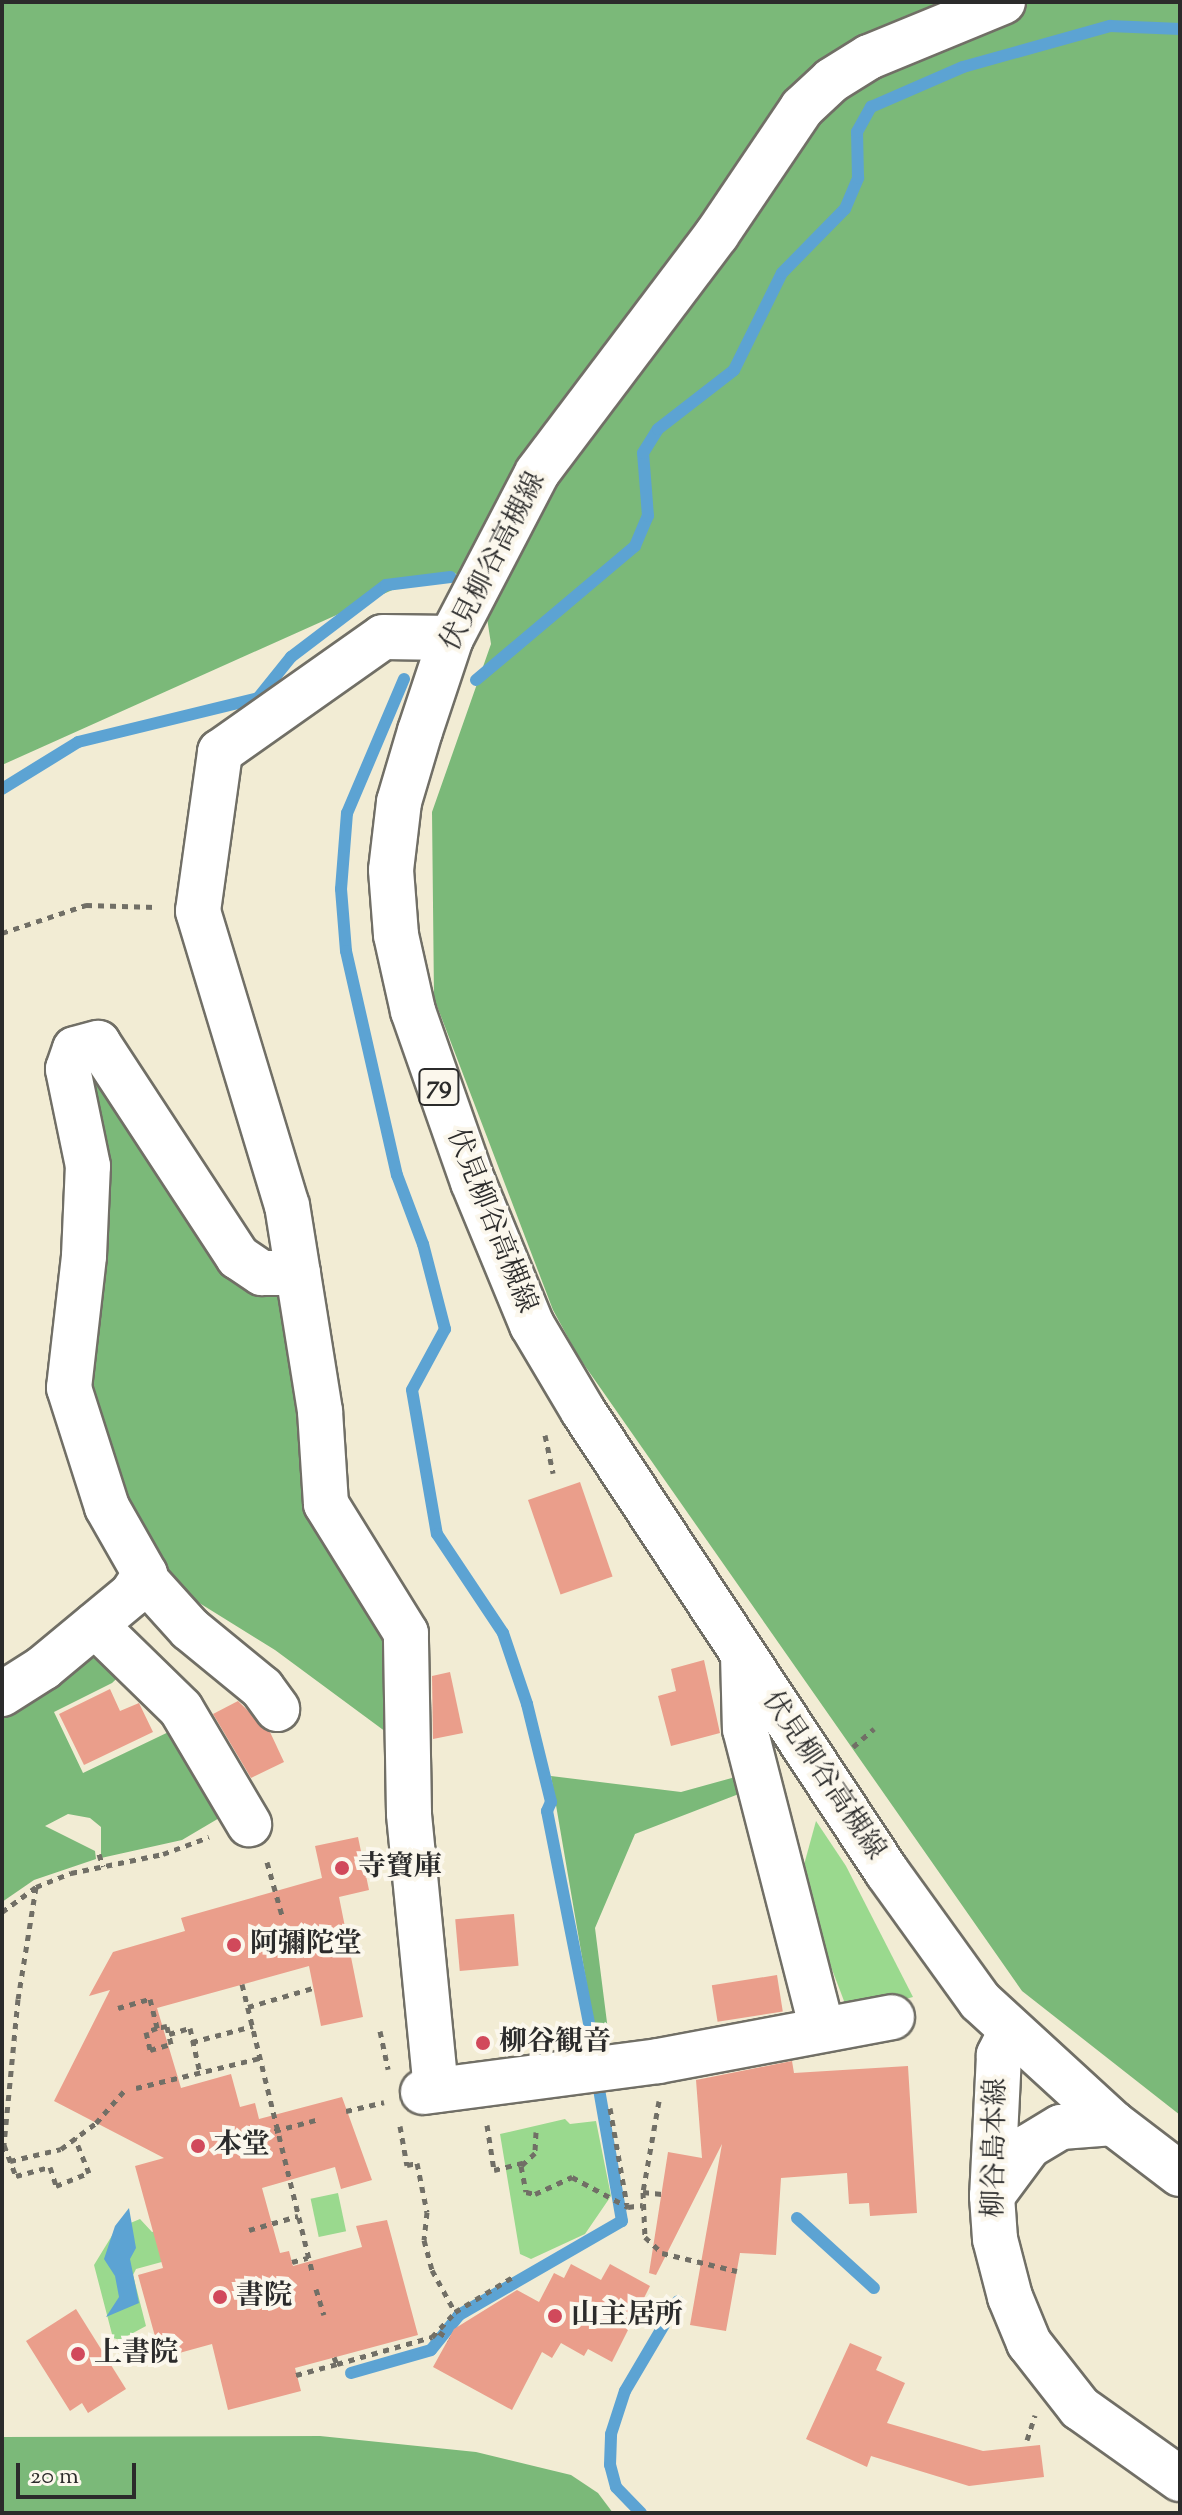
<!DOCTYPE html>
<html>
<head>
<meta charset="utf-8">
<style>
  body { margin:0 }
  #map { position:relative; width:1182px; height:2515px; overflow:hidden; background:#f2ecd4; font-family:"Sorts Mill Goudy","Noto Serif JP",serif }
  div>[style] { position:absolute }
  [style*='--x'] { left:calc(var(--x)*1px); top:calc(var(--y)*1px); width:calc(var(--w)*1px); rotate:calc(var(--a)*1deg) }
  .green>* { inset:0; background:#9ad98e; transform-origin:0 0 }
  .forest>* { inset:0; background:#7bb979 }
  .water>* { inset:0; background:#5ca3d3 }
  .stream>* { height:12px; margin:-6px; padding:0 6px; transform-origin:6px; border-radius:6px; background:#5ca3d3 }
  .building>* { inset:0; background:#ea9e8b; transform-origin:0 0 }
  .path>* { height:5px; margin-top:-2.5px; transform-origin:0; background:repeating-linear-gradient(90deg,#716f66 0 6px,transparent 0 12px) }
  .roads { filter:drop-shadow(2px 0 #716f66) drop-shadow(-2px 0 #716f66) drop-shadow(0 2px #716f66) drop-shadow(0 -2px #716f66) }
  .minor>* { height:44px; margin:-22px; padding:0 22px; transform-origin:22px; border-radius:22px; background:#fff }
  .major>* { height:44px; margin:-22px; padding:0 22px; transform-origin:22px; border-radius:22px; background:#fff }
  .dots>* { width:22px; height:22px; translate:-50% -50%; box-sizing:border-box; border:4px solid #fbf7ec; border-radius:50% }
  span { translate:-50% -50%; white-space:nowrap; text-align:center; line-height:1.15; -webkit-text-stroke:8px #fbf7ec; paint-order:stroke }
  .shield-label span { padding:2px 6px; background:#fbf7ec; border:2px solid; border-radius:6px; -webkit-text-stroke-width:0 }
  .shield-label { font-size:26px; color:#2b2b2b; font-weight:700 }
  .street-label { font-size:28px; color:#2b2b2b }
  .poi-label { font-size:28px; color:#2b2b2b; font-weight:700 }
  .left { translate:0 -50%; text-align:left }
  .frame { position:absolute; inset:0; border:4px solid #2b2b2b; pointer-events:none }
  .scale { position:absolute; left:16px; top:2463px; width:120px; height:36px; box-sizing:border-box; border:4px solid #2b2b2b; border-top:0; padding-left:10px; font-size:24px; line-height:28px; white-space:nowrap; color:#2b2b2b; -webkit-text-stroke:6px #fbf7ec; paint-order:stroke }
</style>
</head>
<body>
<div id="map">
  <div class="green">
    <div style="clip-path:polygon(816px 1821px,846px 1866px,913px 1997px,849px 2014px,799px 1883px)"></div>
    <div style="clip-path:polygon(565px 2119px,570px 2124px,596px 2121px,611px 2196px,585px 2234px,531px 2259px,520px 2254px,500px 2134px)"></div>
    <div style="left:338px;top:2193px;width:39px;height:28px;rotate:78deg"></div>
    <div style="clip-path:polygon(140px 2219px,152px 2232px,171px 2226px,180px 2257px,136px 2269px,133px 2275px,146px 2326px,120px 2340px,113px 2338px,94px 2265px,116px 2229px)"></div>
  </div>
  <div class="forest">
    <div style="clip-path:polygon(2px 2px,1180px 2px,1180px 2115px,1022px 1991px,578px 1356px,553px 1310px,434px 998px,432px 812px,491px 644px,483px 592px,453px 572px,399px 587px,2px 765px)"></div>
    <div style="clip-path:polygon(86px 1057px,289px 1292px,308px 1508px,382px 1640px,388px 1670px,386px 1732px,275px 1650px,172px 1586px,113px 1504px,80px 1333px)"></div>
    <div style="clip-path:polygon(103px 1641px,128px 1668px,112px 1683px,54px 1712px,83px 1773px,179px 1727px,226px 1814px,182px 1840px,101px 1858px,101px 1827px,90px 1818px,68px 1814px,45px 1826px,95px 1851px,96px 1859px,34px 1880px,2px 1902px,2px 1719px,25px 1708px)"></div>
    <div style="clip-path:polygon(551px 1776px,681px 1792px,739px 1776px,744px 1792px,635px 1834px,595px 1928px,611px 2054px,599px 2056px)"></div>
    <div style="clip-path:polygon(320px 2436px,476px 2452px,571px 2475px,598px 2493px,613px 2513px,2px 2513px,2px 2437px)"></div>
  </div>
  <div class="water">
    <div style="clip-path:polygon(129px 2208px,136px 2248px,130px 2259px,139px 2303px,106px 2317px,119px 2297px,115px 2276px,104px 2259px,115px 2226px)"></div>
  </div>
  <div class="stream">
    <div style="--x:404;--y:679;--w:146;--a:113"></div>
    <div style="--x:347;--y:813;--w:76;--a:94.5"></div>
    <div style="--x:341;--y:889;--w:62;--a:85.4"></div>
    <div style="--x:346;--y:951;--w:230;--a:77.2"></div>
    <div style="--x:397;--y:1175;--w:74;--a:69.4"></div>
    <div style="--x:423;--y:1244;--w:88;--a:75.5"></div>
    <div style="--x:445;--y:1329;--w:69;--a:118.4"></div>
    <div style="--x:412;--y:1390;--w:146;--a:80.2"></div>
    <div style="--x:437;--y:1534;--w:119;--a:56.3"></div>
    <div style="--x:503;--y:1633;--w:75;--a:71.3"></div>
    <div style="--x:527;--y:1704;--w:101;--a:76.2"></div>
    <div style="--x:551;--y:1802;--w:10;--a:114"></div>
    <div style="--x:547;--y:1811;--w:237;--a:78.8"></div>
    <div style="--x:476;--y:680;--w:208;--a:-40.1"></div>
    <div style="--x:635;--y:546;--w:33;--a:-67"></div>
    <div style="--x:648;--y:516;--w:63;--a:-94.5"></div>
    <div style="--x:643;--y:453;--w:28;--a:-58"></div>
    <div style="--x:658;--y:429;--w:96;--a:-37.8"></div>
    <div style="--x:734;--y:370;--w:108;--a:-63.7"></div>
    <div style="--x:782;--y:273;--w:90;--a:-45.5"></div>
    <div style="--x:845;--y:209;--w:34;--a:-67"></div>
    <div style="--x:858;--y:178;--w:46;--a:-91.2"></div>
    <div style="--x:857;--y:132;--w:29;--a:-61"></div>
    <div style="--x:871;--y:107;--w:100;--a:-23.5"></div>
    <div style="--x:963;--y:67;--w:153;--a:-15.6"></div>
    <div style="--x:1110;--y:26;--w:70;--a:2.5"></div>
    <div style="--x:2;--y:789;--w:89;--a:-31.7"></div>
    <div style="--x:78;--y:742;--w:185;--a:-13.7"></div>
    <div style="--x:258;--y:698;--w:53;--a:-51.2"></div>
    <div style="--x:291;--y:657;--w:119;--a:-37.2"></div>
    <div style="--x:386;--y:585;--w:65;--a:-7"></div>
    <div style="--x:797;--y:2218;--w:104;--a:42.3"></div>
    <div style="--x:351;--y:2373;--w:83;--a:-16"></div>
    <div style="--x:431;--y:2350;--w:45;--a:-51.3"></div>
    <div style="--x:459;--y:2315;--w:188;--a:-30"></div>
    <div style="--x:622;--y:2221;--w:134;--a:-99.9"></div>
    <div style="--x:641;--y:2513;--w:36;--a:-134"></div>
    <div style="--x:616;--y:2487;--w:23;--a:-105"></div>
    <div style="--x:610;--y:2465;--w:31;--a:-88"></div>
    <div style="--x:611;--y:2434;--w:45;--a:-72"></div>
    <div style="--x:625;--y:2391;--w:104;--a:-59.5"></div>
  </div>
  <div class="building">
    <div style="left:580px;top:1482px;width:100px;height:55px;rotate:71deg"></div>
    <div style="clip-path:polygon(704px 1660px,720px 1733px,671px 1746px,658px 1696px,676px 1691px,671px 1669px)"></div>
    <div style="clip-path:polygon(450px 1672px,463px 1733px,433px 1739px,432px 1676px)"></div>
    <div style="clip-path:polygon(110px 1689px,120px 1711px,139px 1703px,153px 1732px,84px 1765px,59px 1714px)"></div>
    <div style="clip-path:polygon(238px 1701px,270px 1732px,284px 1762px,251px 1778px,213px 1714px)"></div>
    <div style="clip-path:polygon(358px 1837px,369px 1890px,339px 1897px,363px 2017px,321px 2026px,309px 1966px,157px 2008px,181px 2088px,231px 2074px,240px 2107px,255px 2103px,259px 2119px,342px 2097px,372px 2180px,341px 2189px,335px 2167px,262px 2188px,280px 2253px,289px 2251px,293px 2266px,362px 2247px,356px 2226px,387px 2220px,418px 2335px,295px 2368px,301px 2391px,228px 2410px,212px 2344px,161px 2358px,138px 2275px,163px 2268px,135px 2166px,164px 2158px,54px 2101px,110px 1990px,89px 1996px,113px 1952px,185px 1931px,181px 1918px,322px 1878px,315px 1846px)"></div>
    <div style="left:514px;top:1914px;width:52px;height:59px;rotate:85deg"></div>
    <div style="left:777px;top:1975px;width:37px;height:66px;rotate:81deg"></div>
    <div style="clip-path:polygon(792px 2061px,794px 2073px,908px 2066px,917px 2213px,870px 2216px,869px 2203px,849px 2204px,847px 2173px,781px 2178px,776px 2255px,740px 2253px,726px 2331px,690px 2325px,722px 2144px,656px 2275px,649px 2273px,668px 2152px,702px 2158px,696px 2080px)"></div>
    <div style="clip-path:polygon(571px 2264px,601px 2280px,610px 2264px,650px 2286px,612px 2362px,588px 2349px,584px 2356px,561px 2343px,552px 2358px,542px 2352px,512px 2410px,433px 2367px,454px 2329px,517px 2290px,539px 2302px,554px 2273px,564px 2278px)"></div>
    <div style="clip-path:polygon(76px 2309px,126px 2389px,88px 2413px,82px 2403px,70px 2411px,26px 2341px)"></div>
    <div style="clip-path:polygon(850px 2343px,882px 2357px,876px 2370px,905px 2383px,887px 2423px,983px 2451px,1040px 2445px,1044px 2477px,969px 2486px,871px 2456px,867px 2467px,806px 2439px)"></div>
  </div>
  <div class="path">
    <div style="--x:2;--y:933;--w:89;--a:-18.4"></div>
    <div style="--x:86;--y:905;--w:70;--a:1.6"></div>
    <div style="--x:545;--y:1435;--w:39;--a:78"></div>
    <div style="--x:853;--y:1747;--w:28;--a:-41"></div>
    <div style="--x:99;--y:1854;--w:13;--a:72"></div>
    <div style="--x:267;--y:1862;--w:59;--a:74.3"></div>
    <div style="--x:36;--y:1887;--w:113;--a:99.1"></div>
    <div style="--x:18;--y:1999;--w:147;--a:95.5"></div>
    <div style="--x:4;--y:2145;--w:33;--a:69"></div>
    <div style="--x:16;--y:2176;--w:35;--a:-15"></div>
    <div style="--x:50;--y:2167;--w:20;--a:72"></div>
    <div style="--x:56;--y:2186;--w:35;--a:-22"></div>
    <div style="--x:89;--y:2173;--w:38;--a:-112"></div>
    <div style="--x:2;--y:1912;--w:42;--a:-36.3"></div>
    <div style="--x:36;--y:1887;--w:38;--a:-22"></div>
    <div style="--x:71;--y:1873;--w:94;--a:-11.7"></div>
    <div style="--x:163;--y:1854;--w:49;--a:-20.3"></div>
    <div style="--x:242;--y:1984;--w:295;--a:76.3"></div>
    <div style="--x:248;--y:2007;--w:68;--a:-16.3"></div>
    <div style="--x:118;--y:2008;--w:33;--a:-16"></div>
    <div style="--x:150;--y:1999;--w:30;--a:76"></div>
    <div style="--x:157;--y:2028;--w:12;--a:160"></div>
    <div style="--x:146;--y:2032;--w:18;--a:77"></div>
    <div style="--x:150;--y:2050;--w:22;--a:-16"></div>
    <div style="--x:171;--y:2044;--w:18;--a:-103"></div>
    <div style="--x:167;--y:2026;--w:10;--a:169"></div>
    <div style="--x:380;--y:2031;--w:39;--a:78"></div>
    <div style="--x:169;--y:2034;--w:22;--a:-16"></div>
    <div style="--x:190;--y:2028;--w:46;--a:77.5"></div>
    <div style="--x:192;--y:2042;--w:63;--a:-14.7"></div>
    <div style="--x:136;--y:2088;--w:128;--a:-13.6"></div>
    <div style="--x:659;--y:2101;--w:92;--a:100"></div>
    <div style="--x:643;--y:2192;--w:45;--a:87.5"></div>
    <div style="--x:645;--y:2237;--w:23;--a:43"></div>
    <div style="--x:662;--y:2253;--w:77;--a:13.5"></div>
    <div style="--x:610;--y:2108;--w:98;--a:80.1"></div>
    <div style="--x:346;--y:2111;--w:39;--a:-13"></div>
    <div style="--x:487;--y:2125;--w:46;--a:81.2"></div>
    <div style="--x:494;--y:2170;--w:30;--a:-14"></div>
    <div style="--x:400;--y:2126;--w:40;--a:80"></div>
    <div style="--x:407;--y:2165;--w:10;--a:-11"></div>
    <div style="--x:417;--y:2163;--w:50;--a:78.5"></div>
    <div style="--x:427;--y:2212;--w:28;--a:96"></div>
    <div style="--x:424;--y:2240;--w:31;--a:75"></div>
    <div style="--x:432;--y:2270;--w:48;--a:61.3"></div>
    <div style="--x:455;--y:2312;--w:71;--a:-31.2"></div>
    <div style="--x:536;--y:2132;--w:21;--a:93"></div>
    <div style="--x:535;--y:2153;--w:19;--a:137"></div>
    <div style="--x:521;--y:2166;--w:26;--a:79"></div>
    <div style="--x:526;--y:2192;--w:9;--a:13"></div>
    <div style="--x:535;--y:2194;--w:41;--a:-24.7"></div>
    <div style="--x:572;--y:2177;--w:64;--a:28.2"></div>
    <div style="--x:628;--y:2207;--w:15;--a:-8"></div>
    <div style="--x:263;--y:2134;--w:55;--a:-14.8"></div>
    <div style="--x:10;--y:2161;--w:52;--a:-13.2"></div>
    <div style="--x:61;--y:2149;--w:44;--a:-36.6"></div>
    <div style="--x:96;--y:2123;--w:43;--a:-48.8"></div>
    <div style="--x:643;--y:2192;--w:19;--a:6"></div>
    <div style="--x:249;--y:2230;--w:51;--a:-15.9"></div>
    <div style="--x:292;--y:2262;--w:16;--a:-15"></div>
    <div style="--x:316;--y:2289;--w:27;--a:73"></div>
    <div style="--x:439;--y:2332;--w:12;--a:35"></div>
    <div style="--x:334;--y:2357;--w:8;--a:67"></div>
    <div style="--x:337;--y:2364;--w:99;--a:-15.9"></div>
    <div style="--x:432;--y:2337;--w:34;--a:-47"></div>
    <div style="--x:296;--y:2375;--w:42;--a:-15"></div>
    <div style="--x:1027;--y:2440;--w:26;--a:-72"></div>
  </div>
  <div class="roads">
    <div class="minor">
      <div style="--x:143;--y:1577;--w:70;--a:47.9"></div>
      <div style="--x:190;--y:1629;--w:93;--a:39.3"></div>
      <div style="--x:262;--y:1688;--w:26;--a:54"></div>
      <div style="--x:95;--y:1625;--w:120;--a:44.3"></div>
      <div style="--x:181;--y:1709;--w:134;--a:59.4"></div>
      <div style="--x:743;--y:1655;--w:74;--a:88.5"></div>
      <div style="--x:745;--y:1729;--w:301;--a:75.6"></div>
      <div style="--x:2;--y:1694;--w:49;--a:-32.4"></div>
      <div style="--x:43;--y:1668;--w:116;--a:-39.7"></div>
      <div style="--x:132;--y:1594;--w:24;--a:-57"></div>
      <div style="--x:145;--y:1574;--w:77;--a:-119.6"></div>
      <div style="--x:107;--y:1507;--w:125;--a:-107.7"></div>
      <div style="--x:69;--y:1388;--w:133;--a:-83.5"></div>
      <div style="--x:84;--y:1256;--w:90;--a:-87.5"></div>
      <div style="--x:88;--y:1166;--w:99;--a:-101.7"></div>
      <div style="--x:68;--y:1069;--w:21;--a:-71"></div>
      <div style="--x:75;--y:1049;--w:24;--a:-15"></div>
      <div style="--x:98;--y:1043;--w:256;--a:56.8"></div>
      <div style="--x:238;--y:1257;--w:29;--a:34"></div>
      <div style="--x:262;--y:1273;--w:36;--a:0"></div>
      <div style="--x:436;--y:2090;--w:278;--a:-95.6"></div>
      <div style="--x:409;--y:1813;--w:180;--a:-91"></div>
      <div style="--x:406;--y:1633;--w:152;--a:-121.8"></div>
      <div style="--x:326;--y:1504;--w:93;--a:-93.7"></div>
      <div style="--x:320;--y:1411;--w:208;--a:-99.1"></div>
      <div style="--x:287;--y:1206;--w:308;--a:-106.8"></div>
      <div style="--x:198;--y:911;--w:161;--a:-82.1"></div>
      <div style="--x:220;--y:752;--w:199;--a:-35.2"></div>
      <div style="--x:383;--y:637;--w:68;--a:0.8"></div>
      <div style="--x:423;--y:2092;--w:237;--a:-7.5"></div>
      <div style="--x:658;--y:2061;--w:238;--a:-10.6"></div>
    </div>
    <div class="major">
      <div style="--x:1003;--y:2;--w:145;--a:157.7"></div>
      <div style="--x:869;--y:57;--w:44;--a:148.1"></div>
      <div style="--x:832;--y:80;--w:41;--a:137"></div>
      <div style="--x:802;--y:108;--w:152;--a:124"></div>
      <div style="--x:717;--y:234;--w:299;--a:127"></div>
      <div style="--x:537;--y:473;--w:186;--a:117.5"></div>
      <div style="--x:451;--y:638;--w:98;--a:108.4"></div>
      <div style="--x:420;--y:731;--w:74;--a:106.5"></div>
      <div style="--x:399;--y:802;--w:68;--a:96.7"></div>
      <div style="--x:391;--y:870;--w:65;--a:85.6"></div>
      <div style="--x:396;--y:935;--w:78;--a:77.4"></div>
      <div style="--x:413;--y:1011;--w:181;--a:70.7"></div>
      <div style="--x:473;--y:1182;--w:155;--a:67.6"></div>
      <div style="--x:532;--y:1325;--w:100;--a:59.3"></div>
      <div style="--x:583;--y:1411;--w:552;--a:56.6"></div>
      <div style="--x:887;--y:1872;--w:159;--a:54.2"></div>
      <div style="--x:980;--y:2001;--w:180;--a:42.5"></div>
      <div style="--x:1113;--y:2123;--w:84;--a:37.3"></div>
      <div style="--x:1010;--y:2033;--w:25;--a:117"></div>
      <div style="--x:999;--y:2055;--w:141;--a:92.8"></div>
      <div style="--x:992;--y:2196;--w:43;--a:86"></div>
      <div style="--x:995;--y:2239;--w:60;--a:75.5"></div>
      <div style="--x:1010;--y:2297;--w:50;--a:67.6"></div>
      <div style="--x:1029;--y:2343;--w:83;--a:51.9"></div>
      <div style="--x:1080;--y:2408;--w:123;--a:35.4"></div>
      <div style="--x:992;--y:2196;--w:62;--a:-53.5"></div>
      <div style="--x:1029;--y:2146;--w:37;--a:-31"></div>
      <div style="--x:1061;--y:2127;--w:52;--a:-4.4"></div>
    </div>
  </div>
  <div class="dots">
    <div style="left:342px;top:1868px;background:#d1495b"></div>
    <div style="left:234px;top:1945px;background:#d1495b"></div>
    <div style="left:483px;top:2043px;background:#d1495b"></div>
    <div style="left:198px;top:2146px;background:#d1495b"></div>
    <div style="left:220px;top:2297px;background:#d1495b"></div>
    <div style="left:555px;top:2316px;background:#d1495b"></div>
    <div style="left:78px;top:2354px;background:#d1495b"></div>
  </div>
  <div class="shield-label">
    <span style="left:439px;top:1087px">79</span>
  </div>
  <div class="street-label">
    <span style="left:494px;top:562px;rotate:-63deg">伏見柳谷高槻線</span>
    <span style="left:491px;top:1221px;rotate:68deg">伏見柳谷高槻線</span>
    <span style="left:823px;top:1776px;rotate:56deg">伏見柳谷高槻線</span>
    <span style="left:996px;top:2148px;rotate:-89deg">柳谷島本線</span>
  </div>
  <div class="poi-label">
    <span class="left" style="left:358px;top:1868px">寺寶庫</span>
    <span class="left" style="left:250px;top:1945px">阿彌陀堂</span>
    <span class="left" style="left:499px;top:2043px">柳谷観音</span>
    <span class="left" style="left:214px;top:2146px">本堂</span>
    <span class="left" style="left:236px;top:2297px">書院</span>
    <span class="left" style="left:571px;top:2316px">山主居所</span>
    <span class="left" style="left:94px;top:2354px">上書院</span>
  </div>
  <div class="frame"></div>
  <div class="scale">20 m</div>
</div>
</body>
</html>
